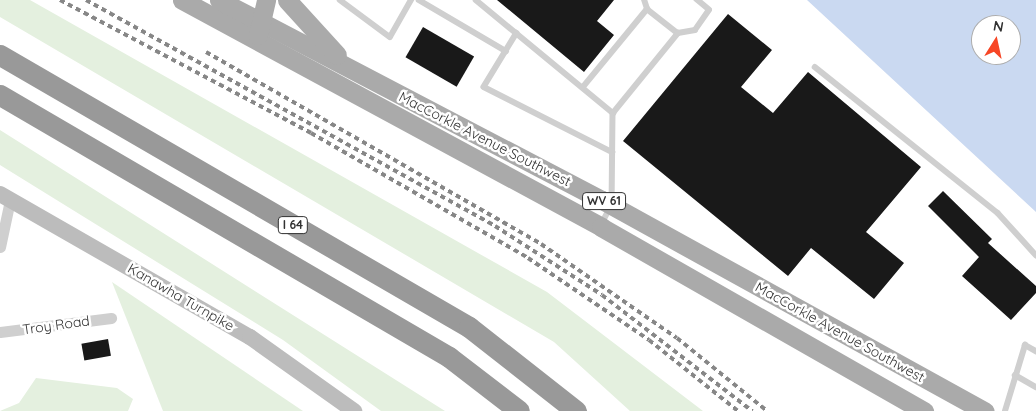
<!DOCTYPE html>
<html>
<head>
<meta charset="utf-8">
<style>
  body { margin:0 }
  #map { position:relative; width:1036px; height:411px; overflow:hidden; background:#fff; font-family:Quicksand,sans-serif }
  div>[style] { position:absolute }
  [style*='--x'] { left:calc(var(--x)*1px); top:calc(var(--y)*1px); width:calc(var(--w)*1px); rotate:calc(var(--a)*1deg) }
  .green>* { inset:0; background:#e4f0df }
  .water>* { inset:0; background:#cad9f1 }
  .building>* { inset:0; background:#191919; transform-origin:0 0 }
  .lane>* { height:5.5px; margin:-2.75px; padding:0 2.75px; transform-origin:2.75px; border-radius:2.75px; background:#cfcfcf }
  .street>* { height:11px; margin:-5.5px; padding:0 5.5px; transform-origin:5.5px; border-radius:5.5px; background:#cfcfcf }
  .secondary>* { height:16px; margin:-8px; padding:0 8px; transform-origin:8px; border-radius:8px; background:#bcbcbc }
  .primary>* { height:19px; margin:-9.5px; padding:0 9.5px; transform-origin:9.5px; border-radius:9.5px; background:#aaa }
  .highway>* { height:21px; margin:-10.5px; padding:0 10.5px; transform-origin:10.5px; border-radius:10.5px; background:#999 }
  .rail>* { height:4px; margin-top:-2px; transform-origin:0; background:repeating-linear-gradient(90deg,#878787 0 5px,transparent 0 9px) }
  span { translate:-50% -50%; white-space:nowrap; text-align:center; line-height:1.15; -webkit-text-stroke:5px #fff; paint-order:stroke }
  .shield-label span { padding:1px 4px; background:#fff; border:1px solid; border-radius:4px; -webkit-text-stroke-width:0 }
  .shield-label { font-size:12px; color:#323232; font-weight:700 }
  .street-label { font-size:14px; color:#323232 }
  .north { position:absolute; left:971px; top:15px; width:50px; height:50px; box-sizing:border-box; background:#fff; border:1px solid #adadad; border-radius:50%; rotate:10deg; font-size:14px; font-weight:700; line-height:20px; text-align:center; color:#323232 }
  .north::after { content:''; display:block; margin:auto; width:18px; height:22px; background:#f74626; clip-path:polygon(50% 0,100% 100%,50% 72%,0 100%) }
</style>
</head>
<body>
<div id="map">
  <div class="green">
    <div style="clip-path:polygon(0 0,30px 0,547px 292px,703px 411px,630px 411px,554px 342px,0 17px)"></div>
    <div style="clip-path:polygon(0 130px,445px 411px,381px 411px,283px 340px,0 165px)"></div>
    <div style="clip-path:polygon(112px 282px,303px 411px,163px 411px)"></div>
    <div style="clip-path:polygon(36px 378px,117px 388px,133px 399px,128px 411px,0 411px,19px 403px)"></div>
  </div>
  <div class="water">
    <div style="clip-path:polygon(evenodd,807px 0,1036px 0,1036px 212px,807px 0,981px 25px,1011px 25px,1011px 55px,981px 55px,981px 25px)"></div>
  </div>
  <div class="building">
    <div style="clip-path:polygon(497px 0,614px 0,597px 21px,614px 35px,584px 72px)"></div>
    <div style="clip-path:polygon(728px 14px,772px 50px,741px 87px,773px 113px,808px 72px,921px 167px,866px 232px,904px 263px,874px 299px,811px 248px,788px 276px,623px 141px)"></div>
    <div style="left:423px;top:27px;width:59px;height:35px;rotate:30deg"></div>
    <div style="clip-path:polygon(943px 191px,992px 239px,988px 243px,1036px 286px,1036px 293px,1011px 320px,962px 276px,979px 257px,928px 206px)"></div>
    <div style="left:108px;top:339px;width:17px;height:27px;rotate:80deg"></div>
  </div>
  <div class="lane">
    <div style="--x:340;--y:0;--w:62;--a:36.5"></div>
    <div style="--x:390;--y:37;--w:43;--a:-60.4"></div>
    <div style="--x:419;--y:0;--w:101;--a:30.4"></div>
    <div style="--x:476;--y:0;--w:178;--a:39.5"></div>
    <div style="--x:613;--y:113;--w:92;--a:90.6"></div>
    <div style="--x:612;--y:205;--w:21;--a:118"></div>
    <div style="--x:647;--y:9;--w:39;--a:38"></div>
    <div style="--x:517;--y:33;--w:63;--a:121.4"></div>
    <div style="--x:484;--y:87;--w:144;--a:26.9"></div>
    <div style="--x:815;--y:67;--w:234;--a:38.6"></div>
    <div style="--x:998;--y:213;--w:57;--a:47.9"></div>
    <div style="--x:583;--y:87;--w:101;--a:-50.6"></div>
    <div style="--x:647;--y:9;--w:9;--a:-108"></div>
    <div style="--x:613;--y:113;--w:103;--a:-50.9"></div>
    <div style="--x:678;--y:33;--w:17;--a:-10"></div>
    <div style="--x:695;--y:30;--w:24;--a:-55"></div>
    <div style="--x:709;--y:10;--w:16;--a:-140"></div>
    <div style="--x:1015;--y:375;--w:24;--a:30"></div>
    <div style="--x:1005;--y:411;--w:69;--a:-73.1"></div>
    <div style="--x:1025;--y:345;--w:13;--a:29"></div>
  </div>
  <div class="street">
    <div style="--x:0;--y:247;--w:48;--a:-78"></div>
    <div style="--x:0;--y:332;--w:112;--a:-7.2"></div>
  </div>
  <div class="secondary">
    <div style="--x:0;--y:194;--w:288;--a:29.8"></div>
    <div style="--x:250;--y:337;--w:128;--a:35.4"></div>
  </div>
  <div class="primary">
    <div style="--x:182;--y:0;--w:477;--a:28.4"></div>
    <div style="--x:601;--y:227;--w:372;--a:29.7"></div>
    <div style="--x:219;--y:0;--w:432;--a:27.6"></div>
    <div style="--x:602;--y:200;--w:437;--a:28.9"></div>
    <div style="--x:287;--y:0;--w:74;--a:47.7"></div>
    <div style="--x:258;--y:35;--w:36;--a:-77"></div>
  </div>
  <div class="highway">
    <div style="--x:0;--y:55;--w:542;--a:30.11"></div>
    <div style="--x:469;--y:327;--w:136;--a:38.1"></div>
    <div style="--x:0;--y:95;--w:520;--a:30.26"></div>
    <div style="--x:449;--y:357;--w:88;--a:37.6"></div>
  </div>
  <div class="rail">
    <div style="--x:60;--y:0;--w:284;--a:27.9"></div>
    <div style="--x:311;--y:133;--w:250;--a:29.9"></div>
    <div style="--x:528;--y:258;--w:146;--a:34.1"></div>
    <div style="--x:649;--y:340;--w:114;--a:38.6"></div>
    <div style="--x:86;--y:0;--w:467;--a:28.9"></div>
    <div style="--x:495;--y:226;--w:127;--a:32.8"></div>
    <div style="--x:602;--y:295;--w:190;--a:37.7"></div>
    <div style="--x:206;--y:52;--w:386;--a:29.8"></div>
    <div style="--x:541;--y:244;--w:165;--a:34.7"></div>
    <div style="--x:677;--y:338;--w:116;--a:39"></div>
  </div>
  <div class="shield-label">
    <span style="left:604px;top:201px">WV 61</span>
    <span style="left:293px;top:225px">I 64</span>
  </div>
  <div class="street-label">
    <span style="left:485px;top:139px;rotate:27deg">MacCorkle Avenue Southwest</span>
    <span style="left:181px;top:297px;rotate:30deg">Kanawha Turnpike</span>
    <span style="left:56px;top:325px;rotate:-8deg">Troy Road</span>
    <span style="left:840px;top:332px;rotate:29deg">MacCorkle Avenue Southwest</span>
  </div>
  <div class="north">N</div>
</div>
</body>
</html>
